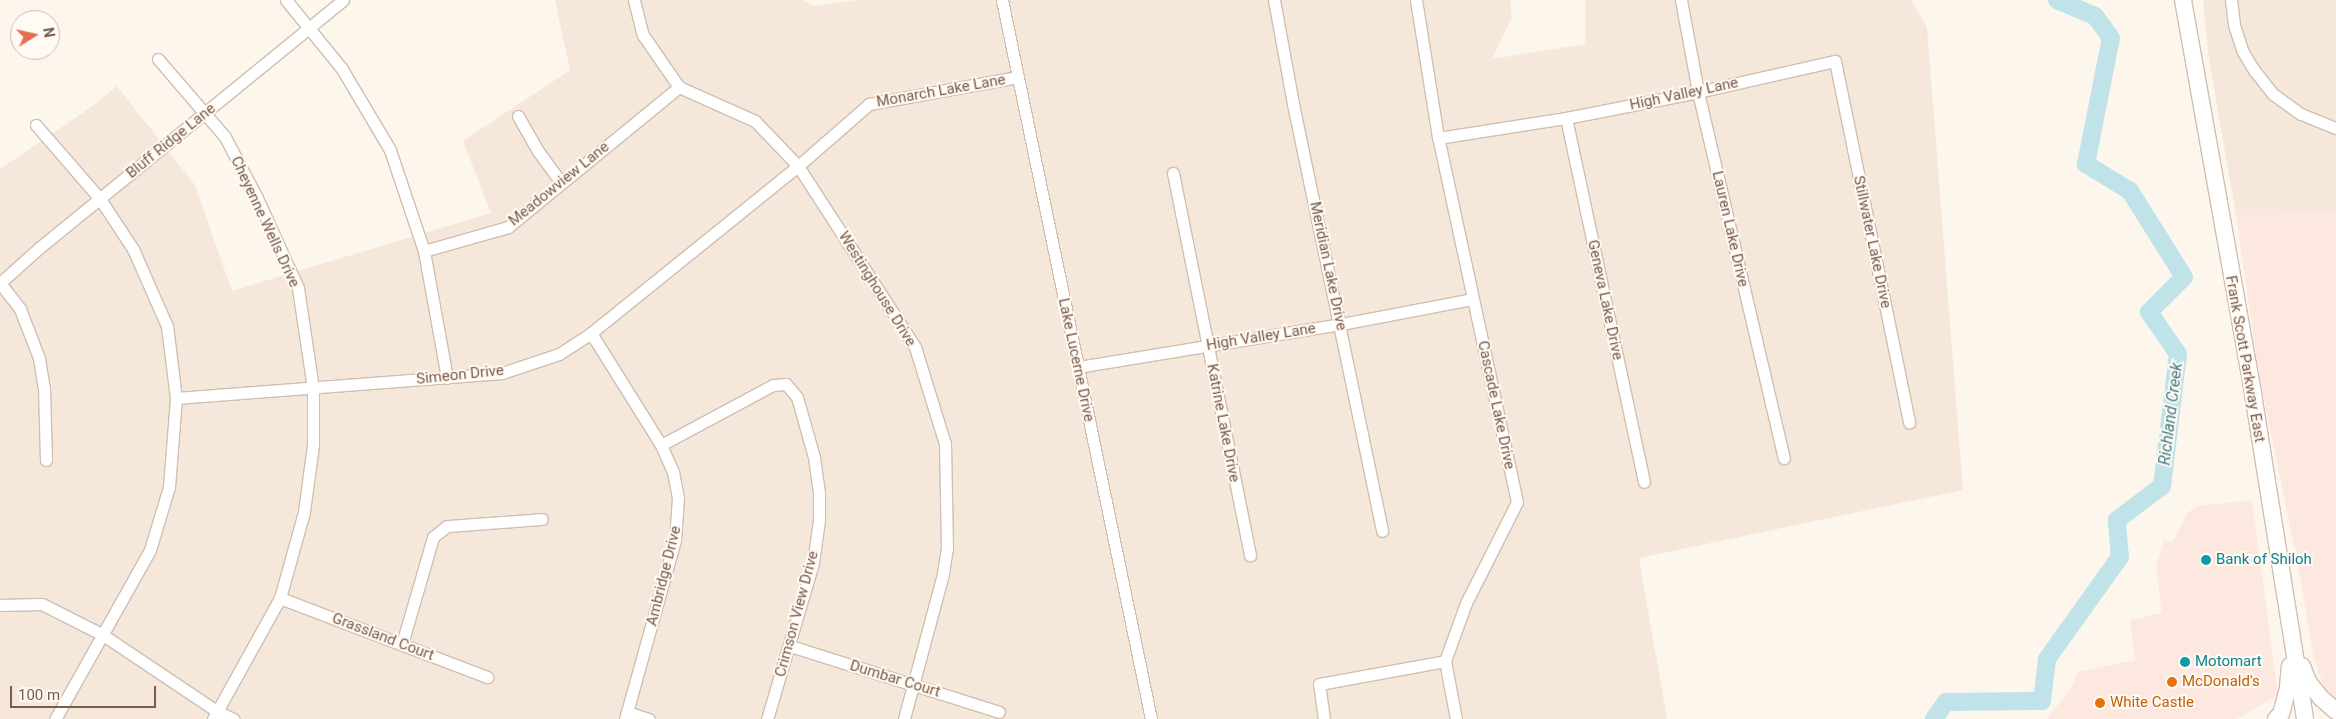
<!DOCTYPE html>
<html>
<head>
<meta charset="utf-8">
<style>
  body { margin:0 }
  #map { position:relative; width:2336px; height:719px; overflow:hidden; background:#fdf6ec; font-family:Roboto,sans-serif }
  div>[style] { position:absolute }
  [style*='--x'] { left:calc(var(--x)*1px); top:calc(var(--y)*1px); width:calc(var(--w)*1px); rotate:calc(var(--a)*1deg) }
  .residential>* { inset:0; background:#f5e8da }
  .commercial>* { inset:0; background:#fde8e0 }
  .river>* { height:18px; margin:-9px; padding:0 9px; transform-origin:9px; border-radius:9px; background:#bfe3e8 }
  .roads { filter:drop-shadow(1px 0 #d1beb0) drop-shadow(-1px 0 #d1beb0) drop-shadow(0 1px #d1beb0) drop-shadow(0 -1px #d1beb0) }
  .minor>* { height:11px; margin:-5.5px; padding:0 5.5px; transform-origin:5.5px; border-radius:5.5px; background:#fff }
  .secondary>* { height:16px; margin:-8px; padding:0 8px; transform-origin:8px; border-radius:8px; background:#fff }
  .dots>* { width:14px; height:14px; translate:-50% -50%; box-sizing:border-box; border:2px solid #fffaf3; border-radius:50% }
  span { translate:-50% -50%; white-space:nowrap; text-align:center; line-height:1.15; -webkit-text-stroke:4px #fffaf3; paint-order:stroke }
  .street-label { font-size:15px; color:#7a5c4d }
  .culture-label { font-size:15px; color:#0d838f }
  .left { translate:0 -50%; text-align:left }
  .food-label { font-size:15px; color:#c56008 }
  .water-label { font-size:16px; color:#437c86; font-style:italic }
  .north { position:absolute; left:10px; top:10px; width:50px; height:50px; box-sizing:border-box; background:#fffaf3; border:1px solid #cabbb1; border-radius:50%; rotate:80deg; font-size:14px; font-weight:700; line-height:20px; text-align:center; color:#7a5c4d }
  .north::after { content:''; display:block; margin:auto; width:18px; height:22px; background:#e76f51; clip-path:polygon(50% 0,100% 100%,50% 72%,0 100%) }
  .scale { position:absolute; left:10px; top:686px; width:146px; height:22px; box-sizing:border-box; border:2px solid #7a5c4d; border-top:0; padding-left:6px; font-size:15px; line-height:18px; white-space:nowrap; color:#7a5c4d; -webkit-text-stroke:4px #fffaf3; paint-order:stroke }
</style>
</head>
<body>
<div id="map">
  <div class="residential">
    <div style="clip-path:polygon(555px 0,802px 0,813px 6px,858px 0,1510px 0,1512px 17px,1492px 59px,1585px 44px,1585px 0,1911px 0,1927px 27px,1963px 490px,1639px 558px,1667px 719px,0 719px,0 169px,84px 112px,117px 86px,195px 185px,232px 291px,491px 213px,463px 141px,570px 70px)"></div>
    <div style="clip-path:polygon(2203px 0,2336px 0,2336px 213px,2235px 209px,2209px 60px)"></div>
  </div>
  <div class="commercial">
    <div style="clip-path:polygon(2235px 209px,2336px 213px,2336px 704px,2326px 692px,2314px 659px,2298px 564px,2260px 381px)"></div>
    <div style="clip-path:polygon(2252px 500px,2278px 695px,2237px 719px,2047px 719px,2073px 685px,2078px 672px,2135px 660px,2130px 620px,2162px 613px,2156px 568px,2164px 540px,2172px 543px,2187px 513px,2198px 506px)"></div>
  </div>
  <div class="river">
    <div style="--x:1934;--y:719;--w:21;--a:-55"></div>
    <div style="--x:1946;--y:702;--w:96;--a:-0.6"></div>
    <div style="--x:2042;--y:701;--w:42;--a:-83.2"></div>
    <div style="--x:2047;--y:659;--w:125;--a:-54.4"></div>
    <div style="--x:2120;--y:557;--w:37;--a:-95"></div>
    <div style="--x:2117;--y:520;--w:56;--a:-37.1"></div>
    <div style="--x:2162;--y:486;--w:133;--a:-83.1"></div>
    <div style="--x:2178;--y:354;--w:51;--a:-124.6"></div>
    <div style="--x:2149;--y:312;--w:49;--a:-45"></div>
    <div style="--x:2184;--y:277;--w:102;--a:-122.1"></div>
    <div style="--x:2130;--y:191;--w:52;--a:-148.5"></div>
    <div style="--x:2086;--y:164;--w:128;--a:-78.8"></div>
    <div style="--x:2111;--y:38;--w:27;--a:-126"></div>
    <div style="--x:2095;--y:16;--w:41;--a:-157.2"></div>
  </div>
  <div class="roads">
    <div class="minor">
      <div style="--x:286;--y:0;--w:89;--a:50.9"></div>
      <div style="--x:342;--y:69;--w:94;--a:59.3"></div>
      <div style="--x:390;--y:150;--w:107;--a:71.4"></div>
      <div style="--x:424;--y:251;--w:129;--a:79.7"></div>
      <div style="--x:634;--y:0;--w:36;--a:76"></div>
      <div style="--x:643;--y:35;--w:63;--a:55.3"></div>
      <div style="--x:679;--y:87;--w:83;--a:24.1"></div>
      <div style="--x:755;--y:121;--w:62;--a:46.3"></div>
      <div style="--x:798;--y:166;--w:216;--a:57.1"></div>
      <div style="--x:915;--y:347;--w:102;--a:72.8"></div>
      <div style="--x:945;--y:444;--w:104;--a:88.9"></div>
      <div style="--x:947;--y:548;--w:26;--a:99"></div>
      <div style="--x:943;--y:574;--w:150;--a:105.1"></div>
      <div style="--x:1002;--y:0;--w:734;--a:78.29"></div>
      <div style="--x:1274;--y:0;--w:106;--a:79.6"></div>
      <div style="--x:1293;--y:104;--w:436;--a:78.2"></div>
      <div style="--x:1416;--y:0;--w:140;--a:80.9"></div>
      <div style="--x:1681;--y:0;--w:94;--a:79.5"></div>
      <div style="--x:1698;--y:92;--w:376;--a:76.8"></div>
      <div style="--x:2231;--y:0;--w:25;--a:83"></div>
      <div style="--x:2234;--y:25;--w:28;--a:72"></div>
      <div style="--x:2243;--y:52;--w:21;--a:59"></div>
      <div style="--x:2254;--y:70;--w:31;--a:52"></div>
      <div style="--x:2273;--y:94;--w:34;--a:36"></div>
      <div style="--x:2301;--y:114;--w:38;--a:22"></div>
      <div style="--x:158;--y:59;--w:103;--a:49.3"></div>
      <div style="--x:225;--y:137;--w:69;--a:62.3"></div>
      <div style="--x:257;--y:198;--w:99;--a:65.5"></div>
      <div style="--x:298;--y:288;--w:101;--a:81.5"></div>
      <div style="--x:313;--y:388;--w:57;--a:90"></div>
      <div style="--x:313;--y:445;--w:68;--a:97.7"></div>
      <div style="--x:304;--y:512;--w:89;--a:105.6"></div>
      <div style="--x:280;--y:598;--w:138;--a:119"></div>
      <div style="--x:518;--y:116;--w:40;--a:60.3"></div>
      <div style="--x:538;--y:151;--w:39;--a:54"></div>
      <div style="--x:1566;--y:118;--w:372;--a:77.9"></div>
      <div style="--x:36;--y:125;--w:98;--a:49.1"></div>
      <div style="--x:100;--y:199;--w:60;--a:56.6"></div>
      <div style="--x:133;--y:249;--w:84;--a:66.2"></div>
      <div style="--x:167;--y:326;--w:73;--a:82.9"></div>
      <div style="--x:176;--y:398;--w:89;--a:94.5"></div>
      <div style="--x:169;--y:487;--w:66;--a:106.8"></div>
      <div style="--x:150;--y:550;--w:194;--a:119.3"></div>
      <div style="--x:1173;--y:173;--w:390;--a:78.6"></div>
      <div style="--x:424;--y:251;--w:87;--a:-15.9"></div>
      <div style="--x:508;--y:227;--w:221;--a:-39.3"></div>
      <div style="--x:0;--y:283;--w:52;--a:-41.9"></div>
      <div style="--x:39;--y:248;--w:392;--a:-39.2"></div>
      <div style="--x:0;--y:283;--w:33;--a:52"></div>
      <div style="--x:20;--y:309;--w:53;--a:68.8"></div>
      <div style="--x:39;--y:358;--w:30;--a:81"></div>
      <div style="--x:44;--y:388;--w:72;--a:88.4"></div>
      <div style="--x:591;--y:333;--w:132;--a:58"></div>
      <div style="--x:661;--y:445;--w:30;--a:66"></div>
      <div style="--x:673;--y:472;--w:26;--a:79"></div>
      <div style="--x:678;--y:498;--w:42;--a:94.1"></div>
      <div style="--x:675;--y:540;--w:186;--a:105.6"></div>
      <div style="--x:1078;--y:367;--w:266;--a:-9.3"></div>
      <div style="--x:1341;--y:324;--w:133;--a:-10.8"></div>
      <div style="--x:176;--y:398;--w:327;--a:-4.4"></div>
      <div style="--x:502;--y:373;--w:60;--a:-18.4"></div>
      <div style="--x:559;--y:354;--w:38;--a:-33"></div>
      <div style="--x:591;--y:333;--w:266;--a:-38.9"></div>
      <div style="--x:798;--y:166;--w:94;--a:-41.1"></div>
      <div style="--x:869;--y:104;--w:151;--a:-10.3"></div>
      <div style="--x:661;--y:445;--w:127;--a:-28.2"></div>
      <div style="--x:773;--y:385;--w:13;--a:-4"></div>
      <div style="--x:786;--y:384;--w:17;--a:50"></div>
      <div style="--x:797;--y:397;--w:62;--a:74.2"></div>
      <div style="--x:814;--y:457;--w:36;--a:82"></div>
      <div style="--x:819;--y:493;--w:27;--a:90"></div>
      <div style="--x:819;--y:520;--w:43;--a:97.9"></div>
      <div style="--x:813;--y:563;--w:163;--a:106.4"></div>
      <div style="--x:280;--y:598;--w:222;--a:20.9"></div>
      <div style="--x:0;--y:605;--w:42;--a:-1.4"></div>
      <div style="--x:42;--y:604;--w:68;--a:26.9"></div>
      <div style="--x:103;--y:635;--w:138;--a:33.8"></div>
      <div style="--x:218;--y:712;--w:17;--a:24"></div>
      <div style="--x:402;--y:644;--w:111;--a:-73.8"></div>
      <div style="--x:433;--y:537;--w:18;--a:-38"></div>
      <div style="--x:447;--y:526;--w:95;--a:-4.2"></div>
      <div style="--x:790;--y:646;--w:219;--a:17.5"></div>
      <div style="--x:627;--y:712;--w:23;--a:18"></div>
      <div style="--x:1324;--y:719;--w:35;--a:-98"></div>
      <div style="--x:1319;--y:684;--w:128;--a:-10.3"></div>
      <div style="--x:1456;--y:719;--w:59;--a:-100.7"></div>
      <div style="--x:1445;--y:661;--w:62;--a:-70.1"></div>
      <div style="--x:1466;--y:603;--w:113;--a:-63.2"></div>
      <div style="--x:1517;--y:502;--w:372;--a:-102.2"></div>
      <div style="--x:1438;--y:138;--w:130;--a:-8.9"></div>
      <div style="--x:1566;--y:118;--w:135;--a:-11.1"></div>
      <div style="--x:1698;--y:92;--w:140;--a:-12.8"></div>
      <div style="--x:1835;--y:61;--w:369;--a:78.4"></div>
    </div>
    <div class="secondary">
      <div style="--x:2183;--y:0;--w:400;--a:79.9"></div>
      <div style="--x:2253;--y:394;--w:329;--a:80.9"></div>
      <div style="--x:2302;--y:666;--w:18;--a:68"></div>
      <div style="--x:2309;--y:683;--w:19;--a:51"></div>
      <div style="--x:2321;--y:698;--w:20;--a:41"></div>
      <div style="--x:2276;--y:719;--w:7;--a:-45"></div>
      <div style="--x:2281;--y:714;--w:28;--a:-75"></div>
      <div style="--x:2288;--y:687;--w:21;--a:-85"></div>
    </div>
  </div>
  <div class="dots">
    <div style="left:2206px;top:560px;background:#0f9aa8"></div>
    <div style="left:2185px;top:662px;background:#0f9aa8"></div>
    <div style="left:2172px;top:682px;background:#e8710a"></div>
    <div style="left:2100px;top:703px;background:#e8710a"></div>
  </div>
  <div class="street-label">
    <span style="left:941px;top:91px;rotate:-10deg">Monarch Lake Lane</span>
    <span style="left:1684px;top:94px;rotate:-12deg">High Valley Lane</span>
    <span style="left:171px;top:141px;rotate:-39deg">Bluff Ridge Lane</span>
    <span style="left:559px;top:184px;rotate:-39deg">Meadowview Lane</span>
    <span style="left:265px;top:222px;rotate:65deg">Cheyenne Wells Drive</span>
    <span style="left:1730px;top:229px;rotate:77deg">Lauren Lake Drive</span>
    <span style="left:1872px;top:242px;rotate:78deg">Stillwater Lake Drive</span>
    <span style="left:1328px;top:266px;rotate:78deg">Meridian Lake Drive</span>
    <span style="left:877px;top:289px;rotate:58deg">Westinghouse Drive</span>
    <span style="left:1605px;top:300px;rotate:78deg">Geneva Lake Drive</span>
    <span style="left:1261px;top:337px;rotate:-9deg">High Valley Lane</span>
    <span style="left:2245px;top:359px;rotate:80deg">Frank Scott Parkway East</span>
    <span style="left:1076px;top:360px;rotate:78deg">Lake Lucerne Drive</span>
    <span style="left:460px;top:375px;rotate:-6deg">Simeon Drive</span>
    <span style="left:1496px;top:405px;rotate:78deg">Cascade Lake Drive</span>
    <span style="left:1223px;top:423px;rotate:79deg">Katrine Lake Drive</span>
    <span style="left:664px;top:576px;rotate:-76deg">Ambridge Drive</span>
    <span style="left:797px;top:614px;rotate:-75deg">Crimson View Drive</span>
    <span style="left:383px;top:637px;rotate:21deg">Grassland Court</span>
    <span style="left:895px;top:679px;rotate:17deg">Dumbar Court</span>
  </div>
  <div class="culture-label">
    <span class="left" style="left:2216px;top:560px">Bank of Shiloh</span>
    <span class="left" style="left:2195px;top:662px">Motomart</span>
  </div>
  <div class="food-label">
    <span class="left" style="left:2182px;top:682px">McDonald's</span>
    <span class="left" style="left:2110px;top:703px">White Castle</span>
  </div>
  <div class="water-label">
    <span style="left:2171px;top:414px;rotate:-83deg">Richland Creek</span>
  </div>
  <div class="north">N</div>
  <div class="scale">100 m</div>
</div>
</body>
</html>
